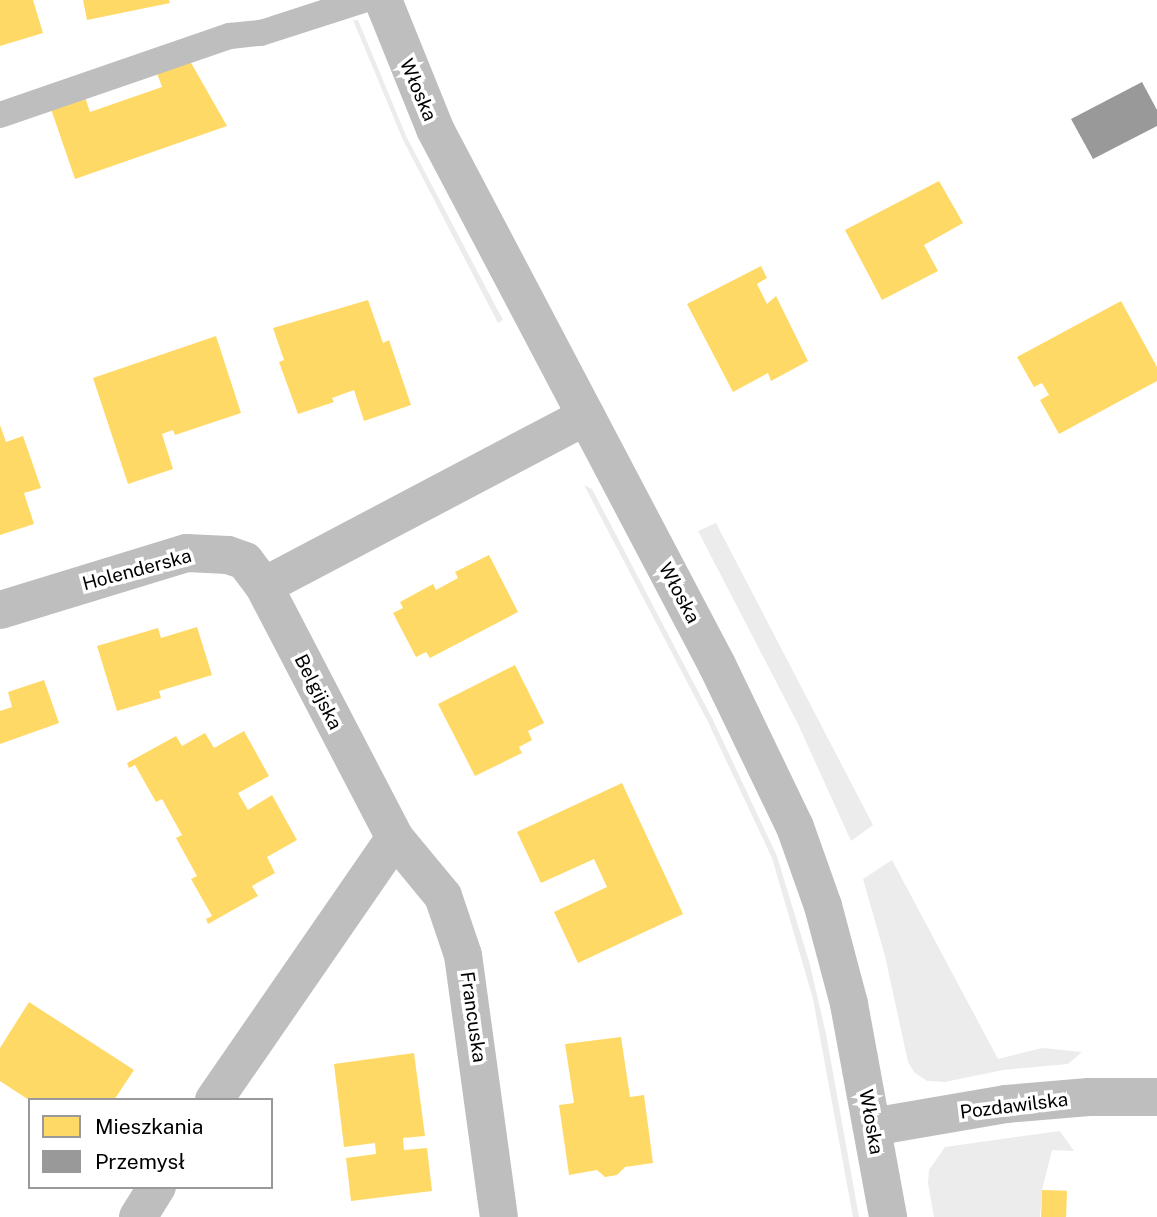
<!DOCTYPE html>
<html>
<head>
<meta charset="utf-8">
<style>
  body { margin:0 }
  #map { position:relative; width:1157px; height:1217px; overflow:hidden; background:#fff; font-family:"Public Sans",sans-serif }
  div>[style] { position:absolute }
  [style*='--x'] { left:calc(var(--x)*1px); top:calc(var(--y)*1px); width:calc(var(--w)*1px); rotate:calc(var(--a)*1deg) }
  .green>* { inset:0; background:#ececec }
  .homes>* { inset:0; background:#ffd966; transform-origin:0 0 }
  .industry>* { inset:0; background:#999 }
  .lane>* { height:26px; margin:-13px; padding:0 13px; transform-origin:13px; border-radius:13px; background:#bebebe }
  .street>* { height:38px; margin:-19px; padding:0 19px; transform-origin:19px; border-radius:19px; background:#bebebe }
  span { translate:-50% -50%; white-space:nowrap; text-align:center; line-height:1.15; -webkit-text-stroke:7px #fff; paint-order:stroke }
  .street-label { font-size:19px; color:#000 }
  .legend { position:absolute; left:28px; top:1098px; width:245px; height:91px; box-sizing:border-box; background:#fff; border:2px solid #999; margin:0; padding:9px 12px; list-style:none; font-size:21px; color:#000 }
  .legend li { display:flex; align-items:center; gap:14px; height:35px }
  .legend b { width:35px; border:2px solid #999 }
</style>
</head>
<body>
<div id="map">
  <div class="green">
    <div style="clip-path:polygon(353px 20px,358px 20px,407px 138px,503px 320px,498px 323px,403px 140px)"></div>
    <div style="clip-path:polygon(584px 485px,592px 489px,713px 720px,777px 856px,810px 965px,826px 1034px,859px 1217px,853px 1217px,813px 999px,772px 858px,708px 722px)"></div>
    <div style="clip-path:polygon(716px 523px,873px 825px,851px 841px,798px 724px,698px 531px)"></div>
    <div style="clip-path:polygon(892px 860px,998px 1059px,1042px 1048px,1082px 1052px,1068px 1064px,1003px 1070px,945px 1082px,927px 1081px,914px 1072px,908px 1062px,885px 956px,863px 879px)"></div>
    <div style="clip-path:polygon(1060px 1131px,1074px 1151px,1052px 1150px,1042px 1190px,1040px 1217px,934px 1217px,928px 1183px,929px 1170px,945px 1147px)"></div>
  </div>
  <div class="homes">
    <div style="clip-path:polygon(0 0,33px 0,43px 33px,0 46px)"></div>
    <div style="clip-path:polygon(83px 0,169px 0,170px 3px,87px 20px)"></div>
    <div style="clip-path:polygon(190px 61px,227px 126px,75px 179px,51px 109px,85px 97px,90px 112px,162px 87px,157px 73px)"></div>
    <div style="clip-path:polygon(939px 181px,963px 223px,924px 245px,938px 271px,882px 300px,845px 230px)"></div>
    <div style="clip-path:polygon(761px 266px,767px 278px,757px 284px,767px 304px,776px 296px,808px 361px,771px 381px,768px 373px,733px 392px,687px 304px)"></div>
    <div style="clip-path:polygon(368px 300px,383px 343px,389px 340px,411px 405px,364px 421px,354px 390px,332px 398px,334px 402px,298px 414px,279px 362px,284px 360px,273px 328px)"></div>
    <div style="clip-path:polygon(1121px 301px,1157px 367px,1157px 381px,1059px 434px,1040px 400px,1049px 395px,1042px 383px,1034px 387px,1017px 357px)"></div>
    <div style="clip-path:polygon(216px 336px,241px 413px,175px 435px,173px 430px,162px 434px,173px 469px,128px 484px,93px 378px)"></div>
    <div style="clip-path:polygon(0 425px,6px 442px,23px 436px,41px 488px,24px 493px,34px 524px,0 535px)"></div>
    <div style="clip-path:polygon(489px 555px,518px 612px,430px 658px,426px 652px,416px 657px,393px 613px,403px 608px,400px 602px,433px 584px,436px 590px,458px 578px,455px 572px)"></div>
    <div style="clip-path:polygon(197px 627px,212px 675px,159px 691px,161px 698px,117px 711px,97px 646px,158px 628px,161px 638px)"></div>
    <div style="clip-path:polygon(515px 665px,544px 723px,528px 731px,532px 740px,519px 747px,522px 753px,475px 776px,438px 704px)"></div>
    <div style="clip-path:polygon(44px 680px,59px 723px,0 744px,0 711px,12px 707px,8px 692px)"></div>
    <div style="clip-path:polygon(244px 731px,269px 776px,238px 793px,248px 810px,272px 795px,297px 840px,267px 857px,275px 873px,252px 886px,258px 896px,208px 924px,206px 919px,212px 916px,191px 879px,197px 876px,176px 838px,182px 835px,162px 799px,156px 802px,135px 765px,129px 768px,127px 763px,176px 736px,182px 746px,205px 733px,214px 748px)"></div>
    <div style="clip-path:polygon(622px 783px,683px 914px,578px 963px,554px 912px,607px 887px,594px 859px,541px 883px,517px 832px)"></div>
    <div style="clip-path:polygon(29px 1002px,134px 1070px,114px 1100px,29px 1100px,0 1081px,0 1048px)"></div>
    <div style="clip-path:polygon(621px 1037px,630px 1097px,644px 1095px,653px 1163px,625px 1167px,617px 1175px,605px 1177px,597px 1170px,569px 1175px,559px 1105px,574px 1103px,565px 1044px)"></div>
    <div style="clip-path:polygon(414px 1053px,425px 1136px,403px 1138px,404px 1150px,427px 1148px,432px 1191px,351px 1201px,346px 1158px,376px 1154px,375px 1143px,344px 1147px,334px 1064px)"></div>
    <div style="left:1042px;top:1190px;width:25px;height:27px;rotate:2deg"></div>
  </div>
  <div class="industry">
    <div style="clip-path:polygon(1142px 82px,1157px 110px,1157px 126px,1093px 159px,1071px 119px)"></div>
  </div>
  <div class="lane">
    <div style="--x:0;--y:115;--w:243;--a:-19"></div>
    <div style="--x:230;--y:36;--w:31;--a:-6"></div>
    <div style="--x:261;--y:33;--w:107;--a:-17.9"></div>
  </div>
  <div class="street">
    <div style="--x:383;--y:0;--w:139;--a:68"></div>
    <div style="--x:435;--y:129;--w:606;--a:62.25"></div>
    <div style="--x:717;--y:665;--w:180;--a:64.3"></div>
    <div style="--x:795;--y:827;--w:84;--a:70.5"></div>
    <div style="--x:823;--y:906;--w:101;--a:75.1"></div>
    <div style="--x:849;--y:1004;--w:217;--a:79.6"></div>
    <div style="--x:0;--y:610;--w:195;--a:-17"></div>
    <div style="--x:187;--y:553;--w:41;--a:2.8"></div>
    <div style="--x:228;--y:555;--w:18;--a:19"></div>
    <div style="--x:245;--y:561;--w:31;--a:53"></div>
    <div style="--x:395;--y:838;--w:75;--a:50.4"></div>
    <div style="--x:443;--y:896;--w:62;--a:71.3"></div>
    <div style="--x:463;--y:955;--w:264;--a:82.2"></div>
    <div style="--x:214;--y:1100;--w:318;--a:-55.4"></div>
    <div style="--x:395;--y:838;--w:284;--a:-117.5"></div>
    <div style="--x:264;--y:586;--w:364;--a:-27.8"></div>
    <div style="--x:872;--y:1127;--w:136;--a:-9.7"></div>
    <div style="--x:1006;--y:1104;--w:83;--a:-4.8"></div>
    <div style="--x:1089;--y:1097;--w:68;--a:0"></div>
    <div style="--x:138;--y:1217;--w:36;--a:-58"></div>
  </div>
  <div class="street-label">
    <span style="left:418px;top:90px;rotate:67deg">Włoska</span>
    <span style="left:137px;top:570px;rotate:-15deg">Holenderska</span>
    <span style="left:679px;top:593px;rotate:62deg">Włoska</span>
    <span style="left:318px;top:692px;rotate:63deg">Belgijska</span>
    <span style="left:473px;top:1017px;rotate:82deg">Francuska</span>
    <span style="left:1014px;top:1106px;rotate:-7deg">Pozdawilska</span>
    <span style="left:871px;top:1122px;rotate:80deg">Włoska</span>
  </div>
  <ul class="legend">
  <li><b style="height:19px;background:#ffd966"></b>Mieszkania</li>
  <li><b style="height:19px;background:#999"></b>Przemysł</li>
  </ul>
</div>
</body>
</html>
